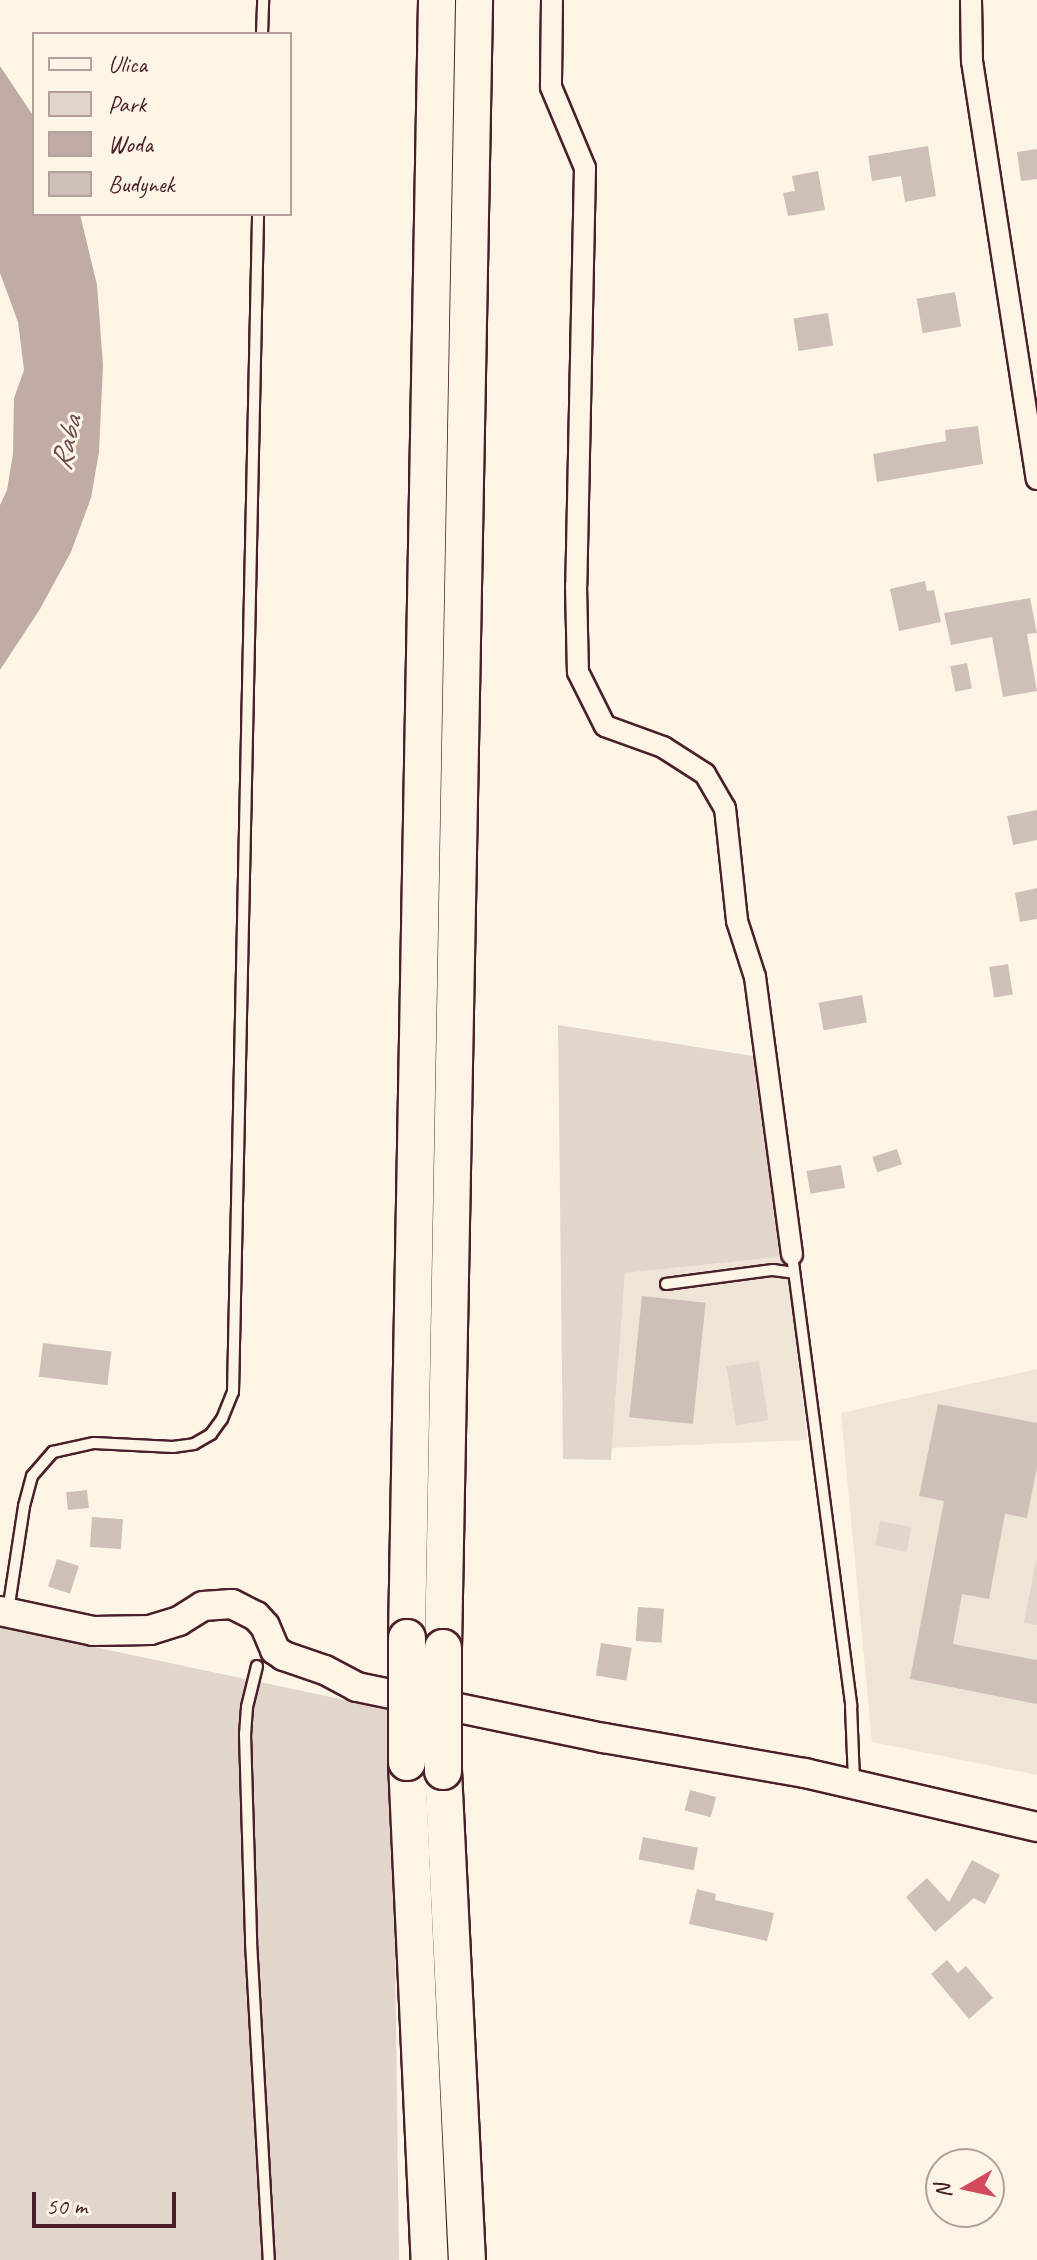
<!DOCTYPE html>
<html>
<head>
<meta charset="utf-8">
<style>
  body { margin:0 }
  #map { position:relative; width:1037px; height:2260px; overflow:hidden; background:#fcf5e5; font-family:Caveat,sans-serif }
  div>[style] { position:absolute }
  [style*='--x'] { left:calc(var(--x)*1px); top:calc(var(--y)*1px); width:calc(var(--w)*1px); rotate:calc(var(--a)*1deg) }
  .built>* { inset:0; background:#eee5d7 }
  .green>* { inset:0; background:#e2d5ca; transform-origin:0 0 }
  .water>* { inset:0; background:#c0aca5 }
  .building>* { inset:0; background:#cfc0b7; transform-origin:0 0 }
  .roads { filter:drop-shadow(2px 0 #4a1f2b) drop-shadow(-2px 0 #4a1f2b) drop-shadow(0 2px #4a1f2b) drop-shadow(0 -2px #4a1f2b) }
  .lane>* { height:10px; margin:-5px; padding:0 5px; transform-origin:5px; border-radius:5px; background:#fcf5e5 }
  .street>* { height:20px; margin:-10px; padding:0 10px; transform-origin:10px; border-radius:10px; background:#fcf5e5 }
  .secondary>* { height:28px; margin:-14px; padding:0 14px; transform-origin:14px; border-radius:14px; background:#fcf5e5 }
  .highway>* { height:36px; margin:-18px; padding:0 18px; transform-origin:18px; border-radius:18px; background:#fcf5e5 }
  .bridges { filter:drop-shadow(2px 0 #4a1f2b) drop-shadow(-2px 0 #4a1f2b) drop-shadow(0 2px #4a1f2b) drop-shadow(0 -2px #4a1f2b) }
  .highway-bridge>* { height:36px; margin:-18px; padding:0 18px; transform-origin:18px; border-radius:18px; background:#fcf5e5 }
  span { translate:-50% -50%; white-space:nowrap; text-align:center; line-height:1.15; -webkit-text-stroke:6px #fcf5e5; paint-order:stroke }
  .water-label { font-size:30px; color:#6d4950; font-style:italic }
  .legend { position:absolute; left:32px; top:32px; width:260px; height:184px; box-sizing:border-box; background:#fcf5e5; border:2px solid #b59f9b; margin:0; padding:10px 14px; list-style:none; font-size:24px; color:#4a1f2b }
  .legend li { display:flex; align-items:center; gap:16px; height:40px }
  .legend b { width:40px; border:2px solid #b59f9b }
  .north { position:absolute; left:925px; top:2148px; width:80px; height:80px; box-sizing:border-box; background:#fcf5e5; border:2px solid #b59f9b; border-radius:50%; rotate:261deg; font-size:22px; font-weight:700; line-height:32px; text-align:center; color:#4a1f2b }
  .north::after { content:''; display:block; margin:auto; width:28px; height:36px; background:#d1495b; clip-path:polygon(50% 0,100% 100%,50% 72%,0 100%) }
  .scale { position:absolute; left:32px; top:2192px; width:144px; height:36px; box-sizing:border-box; border:4px solid #4a1f2b; border-top:0; padding-left:10px; font-size:24px; line-height:28px; white-space:nowrap; color:#4a1f2b; -webkit-text-stroke:6px #fcf5e5; paint-order:stroke }
</style>
</head>
<body>
<div id="map">
  <div class="built">
    <div style="clip-path:polygon(788px 1256px,807px 1440px,612px 1448px,625px 1273px)"></div>
    <div style="clip-path:polygon(1037px 1369px,1037px 1775px,872px 1742px,841px 1413px)"></div>
  </div>
  <div class="green">
    <div style="clip-path:polygon(558px 1025px,759px 1057px,788px 1256px,625px 1273px,611px 1460px,563px 1459px)"></div>
    <div style="left:759px;top:1361px;width:60px;height:33px;rotate:81deg"></div>
    <div style="left:880px;top:1521px;width:32px;height:25px;rotate:11deg"></div>
    <div style="clip-path:polygon(1036px 1561px,1037px 1562px,1037px 1625px,1024px 1623px)"></div>
    <div style="clip-path:polygon(0 1627px,392px 1710px,399px 2260px,0 2260px)"></div>
  </div>
  <div class="water">
    <div style="clip-path:polygon(0 66px,34px 117px,34px 214px,80px 214px,97px 285px,103px 365px,99px 452px,91px 498px,71px 552px,40px 609px,0 670px,0 505px,7px 490px,13px 454px,14px 398px,24px 370px,18px 322px,0 273px)"></div>
  </div>
  <div class="building">
    <div style="clip-path:polygon(928px 146px,936px 196px,905px 202px,901px 176px,872px 181px,868px 156px)"></div>
    <div style="clip-path:polygon(1037px 149px,1037px 179px,1021px 181px,1017px 152px)"></div>
    <div style="clip-path:polygon(818px 171px,825px 210px,788px 216px,783px 193px,795px 191px,792px 176px)"></div>
    <div style="left:955px;top:292px;width:35px;height:39px;rotate:80deg"></div>
    <div style="left:828px;top:313px;width:33px;height:35px;rotate:81deg"></div>
    <div style="clip-path:polygon(978px 426px,983px 464px,877px 482px,873px 454px,946px 441px,945px 430px)"></div>
    <div style="clip-path:polygon(925px 581px,927px 591px,934px 590px,941px 622px,899px 631px,890px 589px)"></div>
    <div style="clip-path:polygon(1030px 598px,1037px 633px,1027px 634px,1037px 691px,1003px 697px,992px 637px,951px 645px,944px 613px)"></div>
    <div style="left:967px;top:663px;width:26px;height:17px;rotate:79deg"></div>
    <div style="clip-path:polygon(1037px 810px,1037px 840px,1013px 845px,1007px 816px)"></div>
    <div style="clip-path:polygon(1037px 888px,1037px 919px,1020px 922px,1015px 893px)"></div>
    <div style="left:1008px;top:964px;width:31px;height:19px;rotate:81deg"></div>
    <div style="left:862px;top:995px;width:28px;height:44px;rotate:80deg"></div>
    <div style="left:897px;top:1149px;width:16px;height:26px;rotate:72deg"></div>
    <div style="left:841px;top:1165px;width:23px;height:35px;rotate:80deg"></div>
    <div style="left:642px;top:1296px;width:64px;height:122px;rotate:6deg"></div>
    <div style="left:43px;top:1343px;width:69px;height:34px;rotate:7deg"></div>
    <div style="clip-path:polygon(938px 1404px,1037px 1423px,1037px 1467px,1027px 1518px,1005px 1514px,989px 1599px,962px 1594px,953px 1644px,1037px 1660px,1037px 1704px,910px 1679px,944px 1501px,919px 1496px)"></div>
    <div style="left:87px;top:1490px;width:18px;height:21px;rotate:84deg"></div>
    <div style="left:92px;top:1517px;width:31px;height:30px;rotate:4deg"></div>
    <div style="left:57px;top:1559px;width:23px;height:29px;rotate:18deg"></div>
    <div style="left:638px;top:1607px;width:26px;height:34px;rotate:4deg"></div>
    <div style="left:601px;top:1643px;width:31px;height:33px;rotate:9deg"></div>
    <div style="left:690px;top:1790px;width:27px;height:21px;rotate:15deg"></div>
    <div style="left:643px;top:1837px;width:56px;height:23px;rotate:11deg"></div>
    <div style="clip-path:polygon(972px 1860px,1000px 1875px,985px 1904px,974px 1898px,935px 1932px,906px 1897px,927px 1878px,949px 1902px)"></div>
    <div style="clip-path:polygon(697px 1889px,716px 1894px,715px 1900px,774px 1913px,767px 1941px,689px 1924px)"></div>
    <div style="clip-path:polygon(947px 1960px,958px 1973px,966px 1966px,993px 1998px,969px 2019px,931px 1974px)"></div>
  </div>
  <div class="roads">
    <div class="lane">
      <div style="--x:262;--y:34;--w:34;--a:-88"></div>
      <div style="--x:792;--y:1255;--w:455;--a:82.5"></div>
      <div style="--x:851;--y:1706;--w:75;--a:87.7"></div>
      <div style="--x:666;--y:1284;--w:108;--a:-7.5"></div>
      <div style="--x:773;--y:1270;--w:21;--a:8"></div>
      <div style="--x:8;--y:1611;--w:106;--a:-81.3"></div>
      <div style="--x:24;--y:1506;--w:31;--a:-75"></div>
      <div style="--x:32;--y:1476;--w:32;--a:-49"></div>
      <div style="--x:53;--y:1452;--w:42;--a:-12.4"></div>
      <div style="--x:94;--y:1443;--w:79;--a:2.9"></div>
      <div style="--x:173;--y:1447;--w:21;--a:-8"></div>
      <div style="--x:194;--y:1444;--w:20;--a:-30"></div>
      <div style="--x:211;--y:1434;--w:19;--a:-54"></div>
      <div style="--x:222;--y:1419;--w:29;--a:-68"></div>
      <div style="--x:233;--y:1392;--w:1178;--a:-88.78"></div>
      <div style="--x:257;--y:1666;--w:42;--a:103.7"></div>
      <div style="--x:247;--y:1707;--w:27;--a:94"></div>
      <div style="--x:245;--y:1734;--w:208;--a:88.3"></div>
      <div style="--x:251;--y:1942;--w:319;--a:86.8"></div>
    </div>
    <div class="street">
      <div style="--x:552;--y:0;--w:87;--a:90.7"></div>
      <div style="--x:551;--y:87;--w:88;--a:67.2"></div>
      <div style="--x:585;--y:168;--w:418;--a:91.2"></div>
      <div style="--x:576;--y:586;--w:86;--a:88.7"></div>
      <div style="--x:578;--y:672;--w:60;--a:63.4"></div>
      <div style="--x:605;--y:726;--w:62;--a:19.9"></div>
      <div style="--x:663;--y:747;--w:50;--a:32.7"></div>
      <div style="--x:705;--y:774;--w:39;--a:60"></div>
      <div style="--x:725;--y:808;--w:114;--a:83.9"></div>
      <div style="--x:737;--y:921;--w:59;--a:72.2"></div>
      <div style="--x:755;--y:977;--w:280;--a:82.4"></div>
      <div style="--x:971;--y:0;--w:61;--a:89.1"></div>
      <div style="--x:972;--y:61;--w:423;--a:81.2"></div>
    </div>
    <div class="secondary">
      <div style="--x:0;--y:1611;--w:95;--a:12.1"></div>
      <div style="--x:93;--y:1631;--w:57;--a:-1"></div>
      <div style="--x:150;--y:1630;--w:30;--a:-17"></div>
      <div style="--x:179;--y:1621;--w:28;--a:-32"></div>
      <div style="--x:203;--y:1606;--w:29;--a:-4"></div>
      <div style="--x:232;--y:1604;--w:27;--a:27"></div>
      <div style="--x:256;--y:1616;--w:13;--a:48"></div>
      <div style="--x:265;--y:1626;--w:26;--a:67"></div>
      <div style="--x:275;--y:1650;--w:11;--a:34"></div>
      <div style="--x:284;--y:1656;--w:43;--a:18.9"></div>
      <div style="--x:325;--y:1670;--w:36;--a:28"></div>
      <div style="--x:357;--y:1687;--w:252;--a:11.7"></div>
      <div style="--x:604;--y:1738;--w:204;--a:9.9"></div>
      <div style="--x:805;--y:1773;--w:238;--a:13.1"></div>
    </div>
    <div class="highway">
      <div style="--x:407;--y:1638;--w:1638;--a:-88.95"></div>
      <div style="--x:443;--y:1648;--w:1648;--a:-88.92"></div>
      <div style="--x:407;--y:1762;--w:499;--a:87.4"></div>
      <div style="--x:443;--y:1771;--w:490;--a:87.2"></div>
    </div>
  </div>
  <div class="bridges">
    <div class="highway-bridge">
      <div style="--x:407;--y:1762;--w:124;--a:-90"></div>
      <div style="--x:443;--y:1771;--w:123;--a:-90"></div>
    </div>
  </div>
  <div class="water-label">
    <span style="left:66px;top:443px;rotate:-77deg">Raba</span>
  </div>
  <ul class="legend">
  <li><b style="height:10px;background:#fcf5e5"></b>Ulica</li>
  <li><b style="height:22px;background:#e2d5ca"></b>Park</li>
  <li><b style="height:22px;background:#c0aca5"></b>Woda</li>
  <li><b style="height:22px;background:#cfc0b7"></b>Budynek</li>
  </ul>
  <div class="north">N</div>
  <div class="scale">50 m</div>
</div>
</body>
</html>
